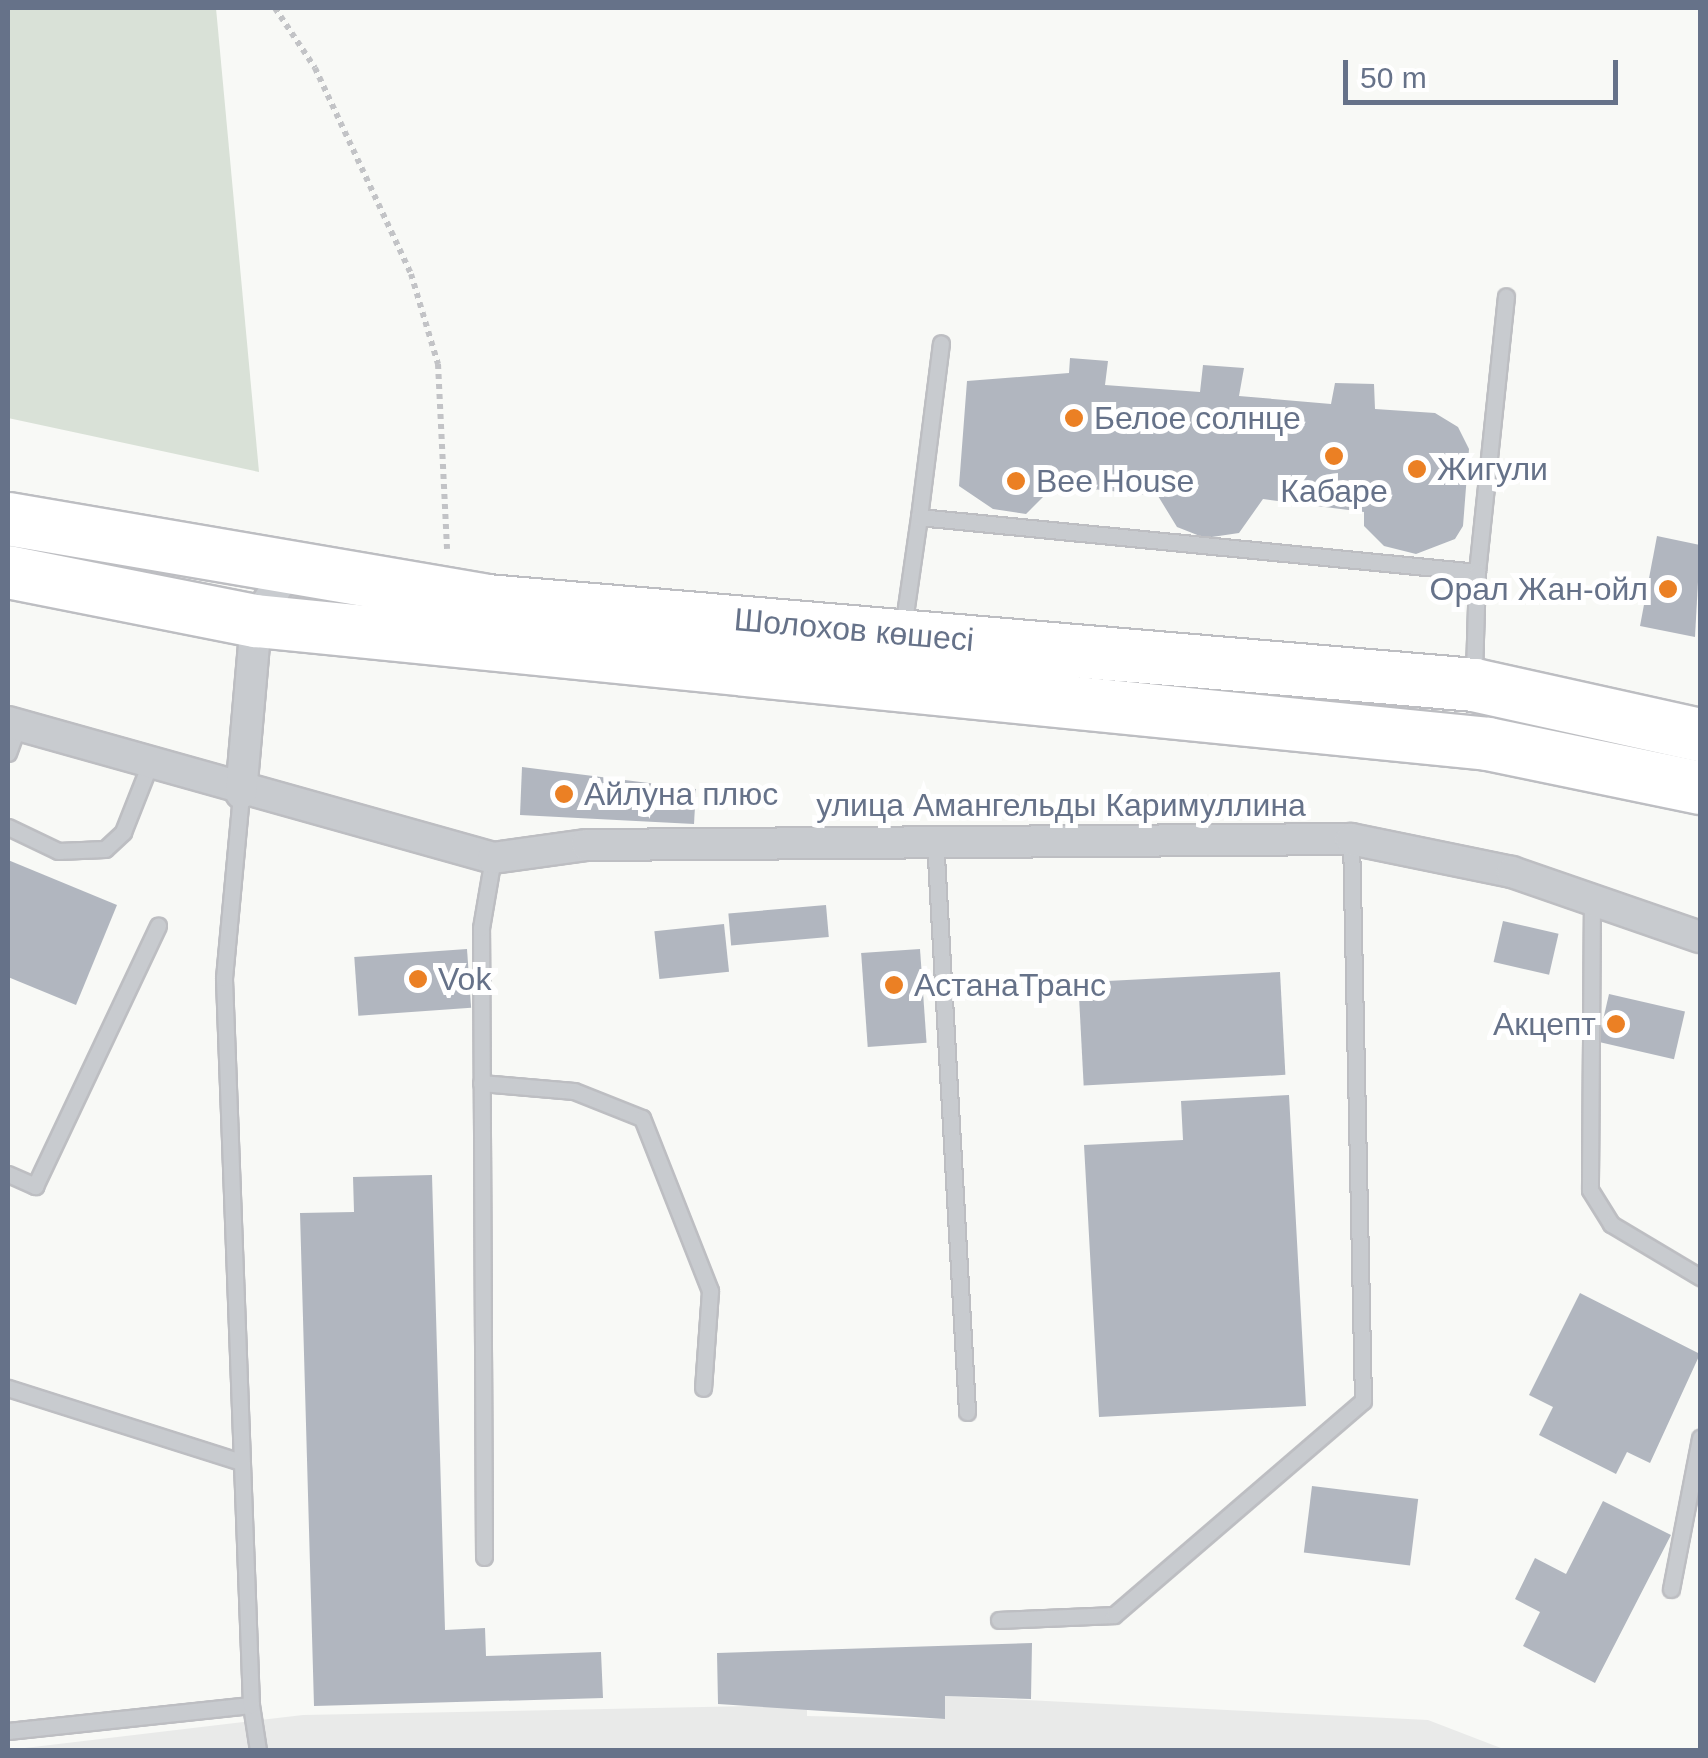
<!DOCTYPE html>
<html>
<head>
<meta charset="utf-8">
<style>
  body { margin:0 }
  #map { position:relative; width:1708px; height:1758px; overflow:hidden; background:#f8f9f6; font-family:Helvetica,sans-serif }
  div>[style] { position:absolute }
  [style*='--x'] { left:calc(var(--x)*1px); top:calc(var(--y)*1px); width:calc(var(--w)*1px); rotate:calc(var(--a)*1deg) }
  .built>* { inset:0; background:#e9eae9 }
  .green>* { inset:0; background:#d9e1d7 }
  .building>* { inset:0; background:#b1b6bf; transform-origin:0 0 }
  .path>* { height:6px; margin-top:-3px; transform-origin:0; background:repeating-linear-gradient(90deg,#c2c3c6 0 5px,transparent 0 10px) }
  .roads { filter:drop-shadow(2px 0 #bdbec2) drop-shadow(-2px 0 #bdbec2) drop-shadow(0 2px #bdbec2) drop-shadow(0 -2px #bdbec2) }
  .service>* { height:15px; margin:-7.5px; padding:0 7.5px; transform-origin:7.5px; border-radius:7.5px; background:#c8cbcf }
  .minor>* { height:30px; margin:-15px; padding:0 15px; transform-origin:15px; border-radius:15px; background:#c8cbcf }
  .trunk>* { height:52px; margin:-26px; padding:0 26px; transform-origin:26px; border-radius:26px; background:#fff }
  .dots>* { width:28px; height:28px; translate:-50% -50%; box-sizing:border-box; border:5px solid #fff; border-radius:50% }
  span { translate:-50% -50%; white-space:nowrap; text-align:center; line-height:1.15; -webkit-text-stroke:10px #fff; paint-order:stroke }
  .poi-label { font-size:32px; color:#667289 }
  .left { translate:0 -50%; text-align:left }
  .right { translate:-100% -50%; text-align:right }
  .street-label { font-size:32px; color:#667289 }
  .frame { position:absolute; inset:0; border:10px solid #667289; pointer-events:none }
  .scale { position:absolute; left:1343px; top:60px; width:275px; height:45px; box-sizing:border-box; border:5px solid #667289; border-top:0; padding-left:12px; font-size:30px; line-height:35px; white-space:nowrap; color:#667289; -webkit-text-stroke:8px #fff; paint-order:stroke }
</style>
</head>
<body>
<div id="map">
  <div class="built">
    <div style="clip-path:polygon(945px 1696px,1428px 1720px,1506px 1750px,8px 1750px,303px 1715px,807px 1705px,807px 1716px,944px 1719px)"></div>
  </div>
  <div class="green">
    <div style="clip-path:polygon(8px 8px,216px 8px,259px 472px,8px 418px)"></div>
  </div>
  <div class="building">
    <div style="clip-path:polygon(1070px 358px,1108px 361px,1105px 385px,1200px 392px,1203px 365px,1244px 368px,1239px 396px,1331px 404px,1335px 383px,1374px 384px,1375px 409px,1435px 413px,1458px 427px,1469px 449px,1463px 526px,1455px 539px,1416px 554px,1384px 546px,1364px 526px,1364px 512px,1263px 499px,1239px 533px,1205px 538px,1177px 527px,1158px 496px,1055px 485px,1026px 514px,993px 509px,959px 486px,967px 381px,1069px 373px)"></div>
    <div style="clip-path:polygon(1657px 536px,1700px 545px,1695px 637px,1640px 626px)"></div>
    <div style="clip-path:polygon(522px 767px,696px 789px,694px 824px,520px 815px)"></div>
    <div style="clip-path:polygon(8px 860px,117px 905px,76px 1005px,8px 977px)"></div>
    <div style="left:826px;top:905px;width:32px;height:98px;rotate:85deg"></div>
    <div style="left:1503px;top:921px;width:57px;height:42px;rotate:13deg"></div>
    <div style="left:724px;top:924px;width:48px;height:70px;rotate:84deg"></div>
    <div style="left:467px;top:949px;width:59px;height:113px;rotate:86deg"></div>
    <div style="left:920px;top:949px;width:94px;height:59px;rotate:86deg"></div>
    <div style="left:1280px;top:972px;width:103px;height:202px;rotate:87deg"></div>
    <div style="left:1609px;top:994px;width:78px;height:49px;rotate:13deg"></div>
    <div style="clip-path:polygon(1289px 1095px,1306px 1406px,1099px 1417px,1084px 1145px,1183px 1140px,1181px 1101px)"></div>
    <div style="clip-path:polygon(432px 1175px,445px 1630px,485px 1628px,486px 1656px,601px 1652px,603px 1698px,314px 1706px,300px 1213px,354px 1212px,353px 1177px)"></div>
    <div style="clip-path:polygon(1580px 1293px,1700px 1354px,1650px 1463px,1627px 1452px,1616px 1474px,1539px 1435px,1553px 1407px,1529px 1395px)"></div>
    <div style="left:1312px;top:1486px;width:107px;height:67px;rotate:7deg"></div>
    <div style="clip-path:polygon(1603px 1501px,1671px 1535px,1595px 1683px,1523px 1646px,1540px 1612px,1515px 1599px,1535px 1558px,1566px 1574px)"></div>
    <div style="clip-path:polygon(1032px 1643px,1031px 1699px,945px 1696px,945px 1719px,718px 1704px,717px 1653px)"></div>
  </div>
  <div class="path">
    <div style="--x:275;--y:8;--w:72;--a:56.3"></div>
    <div style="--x:315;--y:68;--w:227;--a:65"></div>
    <div style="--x:411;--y:274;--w:94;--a:73.3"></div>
    <div style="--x:438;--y:364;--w:185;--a:87.2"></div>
  </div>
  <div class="roads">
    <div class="service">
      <div style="--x:919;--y:517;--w:175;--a:-82.8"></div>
      <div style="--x:1477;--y:572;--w:277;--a:-84"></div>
      <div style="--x:903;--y:628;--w:112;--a:-81.8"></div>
      <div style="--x:919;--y:517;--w:561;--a:5.63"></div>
      <div style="--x:1477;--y:572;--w:104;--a:91.7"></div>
      <div style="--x:8;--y:753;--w:30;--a:-70"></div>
      <div style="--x:8;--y:827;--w:55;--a:25.6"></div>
      <div style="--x:58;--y:851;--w:47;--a:-2.4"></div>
      <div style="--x:105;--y:849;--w:25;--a:-43"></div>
      <div style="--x:123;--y:832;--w:71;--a:-68.5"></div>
      <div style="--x:935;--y:839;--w:574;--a:86.8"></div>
      <div style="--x:1592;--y:896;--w:294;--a:90.4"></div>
      <div style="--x:1590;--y:1190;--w:40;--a:58"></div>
      <div style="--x:1611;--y:1224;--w:104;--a:30.8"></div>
      <div style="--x:481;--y:1083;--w:93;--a:4.9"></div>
      <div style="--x:574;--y:1091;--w:73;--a:21.7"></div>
      <div style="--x:642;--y:1118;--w:186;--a:68.5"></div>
      <div style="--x:710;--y:1291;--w:97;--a:94.1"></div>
      <div style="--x:8;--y:1174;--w:30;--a:24"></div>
      <div style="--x:35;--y:1186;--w:288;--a:-64.7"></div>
      <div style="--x:8;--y:1388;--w:244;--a:17.6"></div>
      <div style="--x:484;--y:1557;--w:629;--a:-90.27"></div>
      <div style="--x:481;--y:928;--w:71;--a:-80.3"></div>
      <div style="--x:1671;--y:1589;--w:154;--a:-79.1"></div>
      <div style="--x:999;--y:1620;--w:115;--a:-2.5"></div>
      <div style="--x:1114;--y:1615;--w:328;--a:-40.7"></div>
      <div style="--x:1363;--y:1401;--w:562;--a:-91.22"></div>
      <div style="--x:251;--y:1705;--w:46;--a:81.2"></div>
      <div style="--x:8;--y:1731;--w:244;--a:-6.1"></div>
      <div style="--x:251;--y:1705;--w:728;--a:-92.13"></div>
      <div style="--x:224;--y:978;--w:186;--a:-84.7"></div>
    </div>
    <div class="minor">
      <div style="--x:8;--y:722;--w:504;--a:15.66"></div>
      <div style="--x:493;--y:858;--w:95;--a:-7.9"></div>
      <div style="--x:587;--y:845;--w:764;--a:-0.45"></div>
      <div style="--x:1351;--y:839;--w:164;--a:11.6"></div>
      <div style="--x:1512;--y:872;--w:199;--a:19.1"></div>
      <div style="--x:241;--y:793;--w:173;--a:-85"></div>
      <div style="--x:256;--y:621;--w:57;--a:-58.5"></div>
    </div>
    <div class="trunk">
      <div style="--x:8;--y:519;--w:486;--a:9.7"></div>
      <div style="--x:487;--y:601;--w:991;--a:4.86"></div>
      <div style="--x:1474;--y:685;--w:231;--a:12.5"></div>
      <div style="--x:8;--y:572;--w:253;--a:11.2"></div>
      <div style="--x:256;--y:621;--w:1238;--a:5.7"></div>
      <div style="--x:1488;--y:744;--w:217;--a:11.7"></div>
    </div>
  </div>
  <div class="dots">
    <div style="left:1074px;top:418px;background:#eb8024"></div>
    <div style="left:1334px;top:456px;background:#eb8024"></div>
    <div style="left:1417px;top:469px;background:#eb8024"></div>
    <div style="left:1016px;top:481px;background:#eb8024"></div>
    <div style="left:1668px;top:589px;background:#eb8024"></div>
    <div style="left:564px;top:794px;background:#eb8024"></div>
    <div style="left:418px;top:979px;background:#eb8024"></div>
    <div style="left:894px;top:985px;background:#eb8024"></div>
    <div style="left:1616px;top:1024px;background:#eb8024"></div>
  </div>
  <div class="poi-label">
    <span class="left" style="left:1094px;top:418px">Белое солнце</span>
    <span class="left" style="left:1437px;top:469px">Жигули</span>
    <span class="left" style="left:1036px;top:481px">Bee House</span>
    <span style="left:1334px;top:491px">Кабаре</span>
    <span class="right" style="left:1648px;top:589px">Орал Жан-ойл</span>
    <span class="left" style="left:584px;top:794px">Айлуна плюс</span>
    <span class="left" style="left:438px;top:979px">Vok</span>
    <span class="left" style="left:914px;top:985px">АстанаТранс</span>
    <span class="right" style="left:1596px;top:1024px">Акцепт</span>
  </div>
  <div class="street-label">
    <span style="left:854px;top:630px;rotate:5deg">Шолохов көшесі</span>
    <span style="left:1061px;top:805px">улица Амангельды Каримуллина</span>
  </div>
  <div class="frame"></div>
  <div class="scale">50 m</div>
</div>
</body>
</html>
